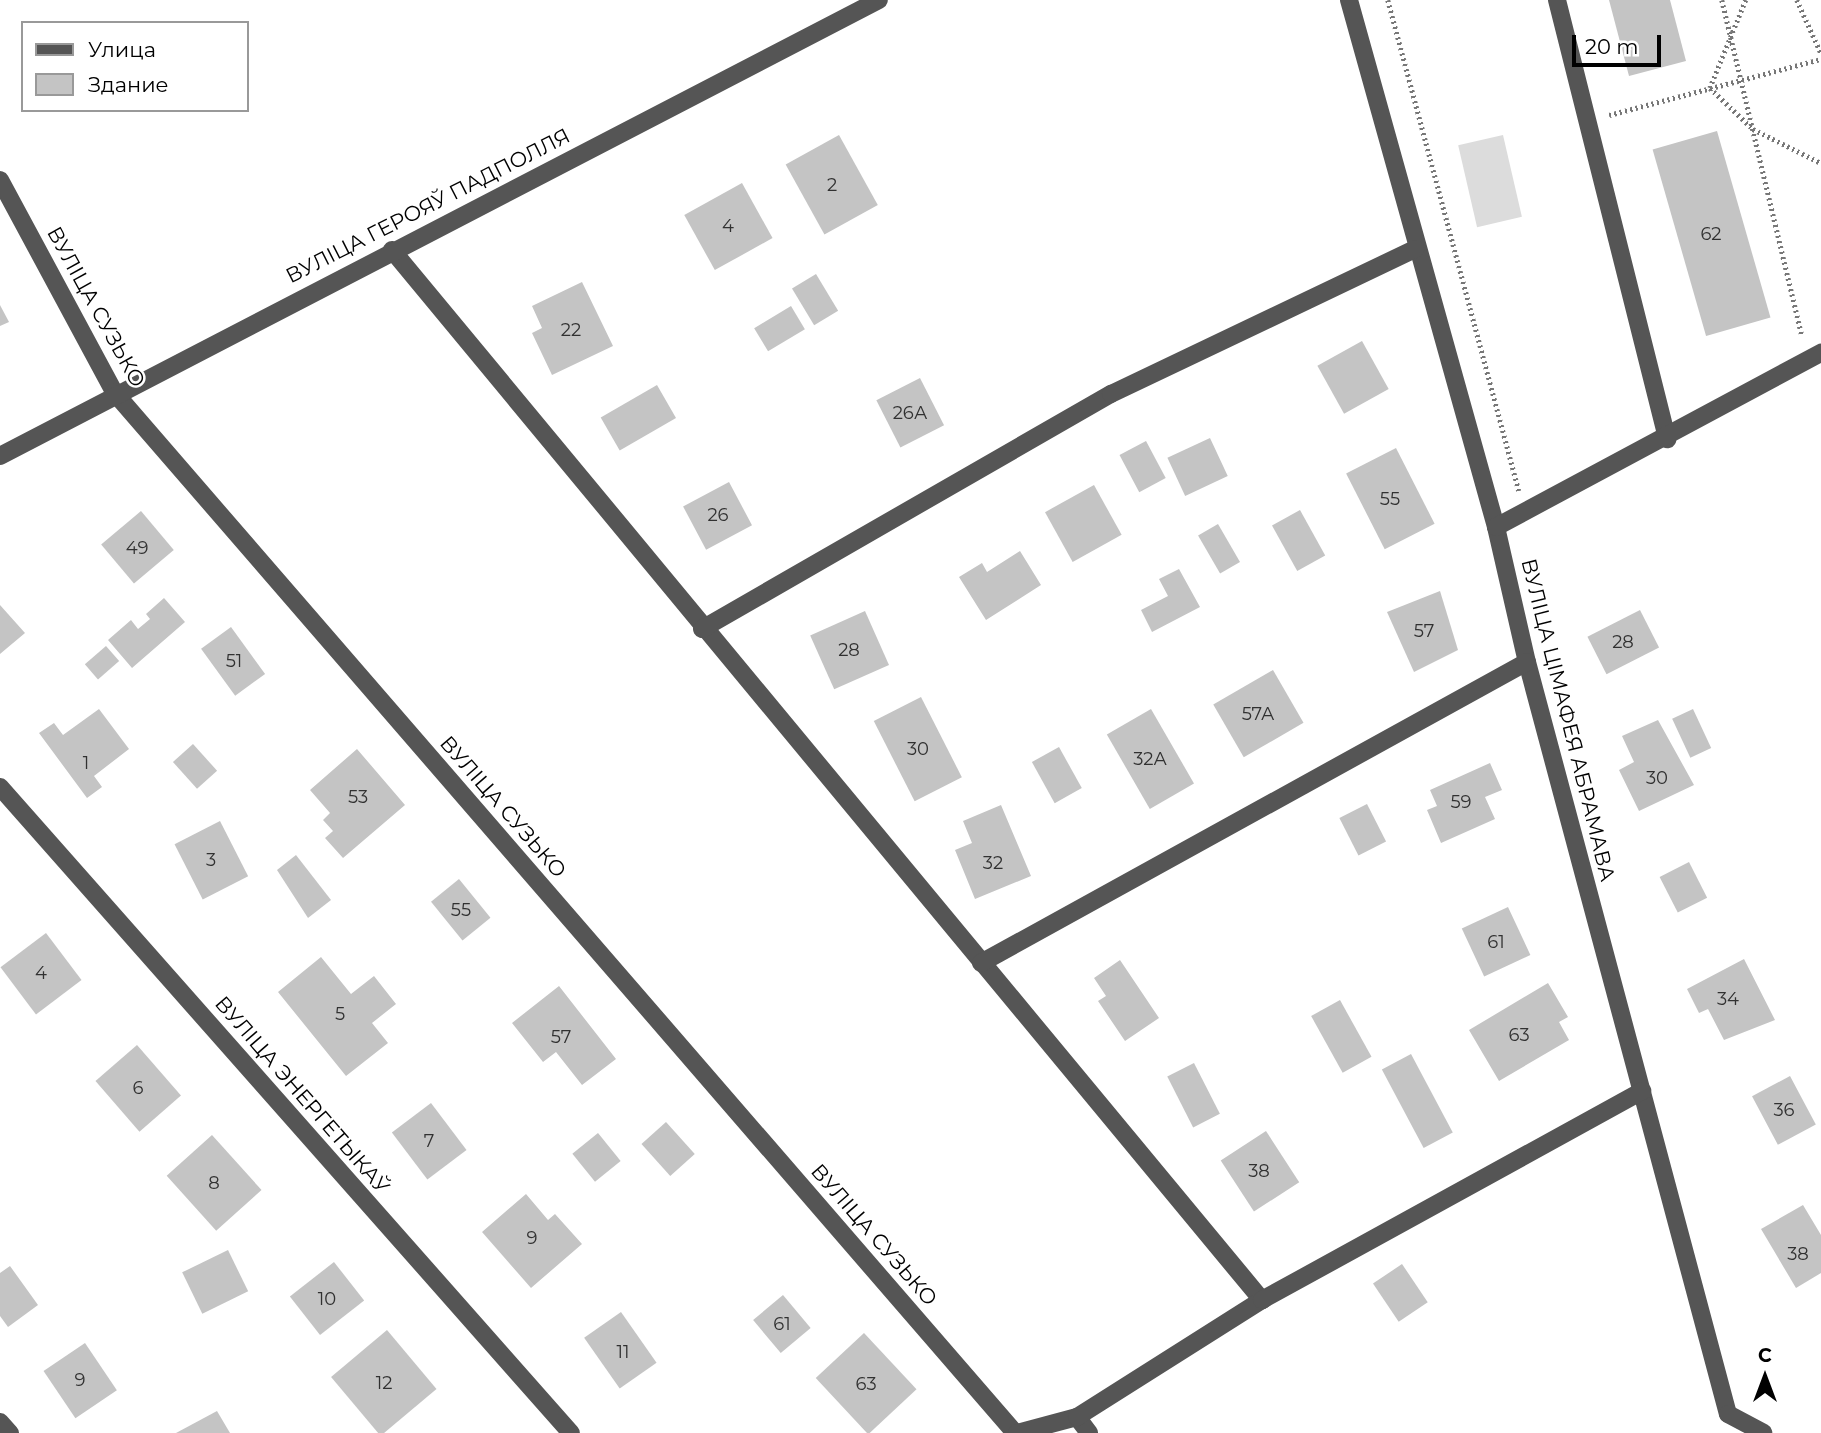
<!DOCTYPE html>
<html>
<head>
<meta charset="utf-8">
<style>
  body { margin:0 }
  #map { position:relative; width:1821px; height:1433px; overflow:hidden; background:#fff; font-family:Montserrat,sans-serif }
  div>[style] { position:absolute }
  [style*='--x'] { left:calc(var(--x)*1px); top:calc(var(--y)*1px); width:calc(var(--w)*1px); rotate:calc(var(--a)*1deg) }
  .green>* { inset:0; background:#dcdcdc; transform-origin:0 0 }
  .building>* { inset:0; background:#c4c4c4; transform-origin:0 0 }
  .path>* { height:4.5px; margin-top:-2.25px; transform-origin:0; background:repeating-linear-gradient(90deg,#777 0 2px,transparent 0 5.5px) }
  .minor>* { height:18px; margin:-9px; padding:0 9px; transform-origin:9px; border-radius:9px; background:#555 }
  span { translate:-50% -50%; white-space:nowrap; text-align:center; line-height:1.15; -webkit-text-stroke:5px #fff; paint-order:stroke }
  .number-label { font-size:18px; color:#313131 }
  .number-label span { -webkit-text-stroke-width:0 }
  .street-label { font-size:21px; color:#000 }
  .legend { position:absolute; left:21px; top:21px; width:228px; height:91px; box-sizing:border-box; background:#fff; border:2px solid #999; margin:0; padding:9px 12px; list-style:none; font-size:21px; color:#000 }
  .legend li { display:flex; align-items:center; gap:14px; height:35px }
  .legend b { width:35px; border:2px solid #999 }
  .north { position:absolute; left:1730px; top:1342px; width:70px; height:70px; -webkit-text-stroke:5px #fff; paint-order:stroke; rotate:0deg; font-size:19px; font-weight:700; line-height:28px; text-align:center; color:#000 }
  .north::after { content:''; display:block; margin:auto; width:24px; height:32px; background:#000; clip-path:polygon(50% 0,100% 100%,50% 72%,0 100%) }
  .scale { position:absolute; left:1572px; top:35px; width:89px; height:32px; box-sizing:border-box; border:4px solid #000; border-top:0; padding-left:9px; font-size:21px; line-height:24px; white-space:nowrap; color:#000; -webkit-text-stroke:5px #fff; paint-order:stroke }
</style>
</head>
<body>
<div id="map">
  <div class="green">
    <div style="left:1503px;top:135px;width:84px;height:46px;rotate:77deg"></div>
  </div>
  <div class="building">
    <div style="clip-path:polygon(1609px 0,1670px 0,1686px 61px,1629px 76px)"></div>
    <div style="left:1717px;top:131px;width:194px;height:67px;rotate:74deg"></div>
    <div style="left:839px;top:135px;width:80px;height:61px;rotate:61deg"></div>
    <div style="left:742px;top:183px;width:63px;height:66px;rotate:61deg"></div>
    <div style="left:816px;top:274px;width:43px;height:28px;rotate:59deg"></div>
    <div style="clip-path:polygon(582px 282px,613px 346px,552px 375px,532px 333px,542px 328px,532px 306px)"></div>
    <div style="clip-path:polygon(0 305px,9px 322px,0 326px)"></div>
    <div style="left:791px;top:306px;width:27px;height:43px;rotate:59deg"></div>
    <div style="left:1362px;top:341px;width:55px;height:51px;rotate:61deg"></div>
    <div style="left:920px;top:378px;width:53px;height:49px;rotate:63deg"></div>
    <div style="left:657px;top:385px;width:38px;height:65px;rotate:60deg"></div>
    <div style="left:1210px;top:438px;width:42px;height:47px;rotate:65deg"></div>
    <div style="left:1146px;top:441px;width:42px;height:30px;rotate:62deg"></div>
    <div style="left:1396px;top:448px;width:85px;height:56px;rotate:63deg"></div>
    <div style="left:729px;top:482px;width:49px;height:52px;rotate:62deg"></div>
    <div style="left:1094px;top:485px;width:57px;height:56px;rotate:61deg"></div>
    <div style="left:1300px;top:510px;width:52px;height:32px;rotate:61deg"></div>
    <div style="left:141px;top:511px;width:51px;height:52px;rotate:50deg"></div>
    <div style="left:1218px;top:524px;width:44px;height:23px;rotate:60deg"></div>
    <div style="clip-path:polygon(1020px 551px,1041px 585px,986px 620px,959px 577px,982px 563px,987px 572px)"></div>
    <div style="clip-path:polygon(1179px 569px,1200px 607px,1152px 632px,1141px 610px,1168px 596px,1159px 579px)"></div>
    <div style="clip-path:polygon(1440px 591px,1458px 650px,1414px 672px,1387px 612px)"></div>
    <div style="clip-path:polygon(164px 598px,185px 622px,132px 668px,108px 640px,131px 620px,138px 629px,150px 619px,146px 614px)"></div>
    <div style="clip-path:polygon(0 605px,25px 633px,0 654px)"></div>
    <div style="left:1640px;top:610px;width:42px;height:59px;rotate:63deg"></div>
    <div style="left:865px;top:611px;width:59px;height:60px;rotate:66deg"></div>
    <div style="left:231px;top:627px;width:58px;height:37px;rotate:54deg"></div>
    <div style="left:106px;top:646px;width:20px;height:28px;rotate:49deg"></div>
    <div style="left:1273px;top:670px;width:61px;height:69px;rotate:60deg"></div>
    <div style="left:921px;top:697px;width:90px;height:53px;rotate:63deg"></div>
    <div style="clip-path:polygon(99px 709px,129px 749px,94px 776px,102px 787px,87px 798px,39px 733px,54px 723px,63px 735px)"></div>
    <div style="left:1151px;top:709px;width:86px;height:51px;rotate:60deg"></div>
    <div style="left:1693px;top:709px;width:43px;height:23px;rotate:65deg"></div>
    <div style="clip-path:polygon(1658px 720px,1694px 785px,1639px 811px,1619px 770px,1634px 762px,1622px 736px)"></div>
    <div style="left:193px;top:744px;width:36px;height:27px;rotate:48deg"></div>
    <div style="left:1059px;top:747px;width:47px;height:31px;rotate:61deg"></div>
    <div style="clip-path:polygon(357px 749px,405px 805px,343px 858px,325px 838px,333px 831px,323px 820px,330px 813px,310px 790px)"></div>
    <div style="clip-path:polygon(1490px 763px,1502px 790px,1485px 797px,1495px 819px,1441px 843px,1427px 810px,1437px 806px,1430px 790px)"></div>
    <div style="left:1367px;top:804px;width:42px;height:31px;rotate:63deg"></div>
    <div style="clip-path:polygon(1001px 805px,1031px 876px,975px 899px,955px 850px,972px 843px,963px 821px)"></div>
    <div style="left:220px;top:821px;width:62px;height:51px;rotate:63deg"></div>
    <div style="clip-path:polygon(296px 855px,331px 900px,308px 918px,277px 870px)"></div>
    <div style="left:1689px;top:862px;width:40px;height:33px;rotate:63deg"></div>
    <div style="left:459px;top:879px;width:50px;height:36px;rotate:51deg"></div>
    <div style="left:1508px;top:907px;width:53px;height:51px;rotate:65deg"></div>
    <div style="left:46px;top:933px;width:59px;height:57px;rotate:53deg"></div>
    <div style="clip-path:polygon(321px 957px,351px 994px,374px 976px,396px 1004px,372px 1023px,388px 1043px,346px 1076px,278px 992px)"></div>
    <div style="clip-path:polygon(1744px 959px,1775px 1020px,1724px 1040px,1708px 1009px,1699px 1013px,1687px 989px)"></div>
    <div style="clip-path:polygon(1120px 960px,1159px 1018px,1125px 1041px,1098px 1001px,1106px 996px,1094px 978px)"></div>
    <div style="clip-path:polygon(1548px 983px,1568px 1017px,1559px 1022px,1569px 1040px,1499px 1081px,1469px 1030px)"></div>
    <div style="clip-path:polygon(559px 986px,616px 1059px,582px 1085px,556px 1052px,543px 1062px,512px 1023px)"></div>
    <div style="left:1340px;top:1000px;width:65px;height:33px;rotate:61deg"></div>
    <div style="left:137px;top:1045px;width:67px;height:55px;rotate:49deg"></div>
    <div style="left:1411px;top:1054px;width:89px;height:33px;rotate:62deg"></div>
    <div style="left:1194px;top:1063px;width:57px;height:30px;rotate:63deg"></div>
    <div style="left:1790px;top:1076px;width:55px;height:43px;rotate:62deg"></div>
    <div style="left:431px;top:1103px;width:59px;height:49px;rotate:53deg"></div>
    <div style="left:666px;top:1122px;width:43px;height:33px;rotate:48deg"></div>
    <div style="left:1266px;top:1131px;width:61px;height:54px;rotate:57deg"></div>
    <div style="left:598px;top:1133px;width:36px;height:33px;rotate:51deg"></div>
    <div style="left:212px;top:1135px;width:74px;height:61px;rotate:48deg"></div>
    <div style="clip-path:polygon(526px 1194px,548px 1220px,555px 1214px,582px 1244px,531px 1288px,482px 1232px)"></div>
    <div style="clip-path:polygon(1803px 1205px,1821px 1235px,1821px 1273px,1796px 1288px,1761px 1229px)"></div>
    <div style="left:228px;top:1250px;width:46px;height:51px;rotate:64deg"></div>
    <div style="left:334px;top:1262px;width:49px;height:56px;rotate:52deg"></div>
    <div style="left:1402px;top:1264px;width:46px;height:35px;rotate:56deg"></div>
    <div style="clip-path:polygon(10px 1266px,38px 1305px,8px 1327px,0 1316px,0 1273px)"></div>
    <div style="left:783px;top:1295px;width:43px;height:39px;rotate:50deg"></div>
    <div style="left:621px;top:1312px;width:62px;height:45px;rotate:55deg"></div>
    <div style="left:387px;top:1330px;width:77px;height:73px;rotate:50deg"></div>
    <div style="left:864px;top:1333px;width:77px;height:66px;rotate:47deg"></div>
    <div style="left:85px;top:1343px;width:57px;height:50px;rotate:56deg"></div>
    <div style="clip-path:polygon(217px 1411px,230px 1433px,176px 1433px)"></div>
  </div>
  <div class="path">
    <div style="--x:1388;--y:0;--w:508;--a:75.06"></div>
    <div style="--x:1722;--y:0;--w:345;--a:76.6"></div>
    <div style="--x:1746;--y:0;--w:95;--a:112.2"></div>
    <div style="--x:1710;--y:88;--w:59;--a:43.6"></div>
    <div style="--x:1753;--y:129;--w:76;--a:26.6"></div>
    <div style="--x:1797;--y:0;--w:58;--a:65.6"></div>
    <div style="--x:1609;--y:115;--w:219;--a:-14.8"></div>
  </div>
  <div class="minor">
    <div style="--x:1349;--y:0;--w:547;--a:74.41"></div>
    <div style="--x:1496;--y:527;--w:139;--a:77.1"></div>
    <div style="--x:1527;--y:662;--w:778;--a:75.04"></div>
    <div style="--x:1728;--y:1414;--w:40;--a:28"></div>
    <div style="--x:1557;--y:0;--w:453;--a:75.9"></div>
    <div style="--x:0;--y:180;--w:241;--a:61.7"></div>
    <div style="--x:114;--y:392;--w:1377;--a:49.12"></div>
    <div style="--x:392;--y:250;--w:1364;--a:50.36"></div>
    <div style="--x:0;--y:456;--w:990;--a:-27.42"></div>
    <div style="--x:1496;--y:527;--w:369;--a:-28.2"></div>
    <div style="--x:702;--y:629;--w:472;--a:-29.9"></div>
    <div style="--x:1111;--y:394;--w:337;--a:-25.5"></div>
    <div style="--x:0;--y:787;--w:862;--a:48.53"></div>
    <div style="--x:981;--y:963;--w:623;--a:-28.87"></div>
    <div style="--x:1077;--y:1417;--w:20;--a:53"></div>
    <div style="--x:0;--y:1422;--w:15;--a:48"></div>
    <div style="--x:1017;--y:1433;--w:62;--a:-14.9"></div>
    <div style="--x:1077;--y:1417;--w:219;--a:-32.3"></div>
    <div style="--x:1262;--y:1300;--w:434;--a:-28.8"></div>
  </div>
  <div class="number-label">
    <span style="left:832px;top:185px">2</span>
    <span style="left:728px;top:226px">4</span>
    <span style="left:1711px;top:234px">62</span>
    <span style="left:571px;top:330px">22</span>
    <span style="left:910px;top:413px">26А</span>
    <span style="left:1390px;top:499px">55</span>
    <span style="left:718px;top:515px">26</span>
    <span style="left:137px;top:548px">49</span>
    <span style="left:1424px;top:631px">57</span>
    <span style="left:1623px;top:642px">28</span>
    <span style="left:849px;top:650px">28</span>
    <span style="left:234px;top:661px">51</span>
    <span style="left:1258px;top:714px">57А</span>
    <span style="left:918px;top:749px">30</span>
    <span style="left:1150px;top:759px">32А</span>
    <span style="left:86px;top:763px">1</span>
    <span style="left:1657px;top:778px">30</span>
    <span style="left:358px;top:797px">53</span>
    <span style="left:1461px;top:802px">59</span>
    <span style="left:211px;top:860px">3</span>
    <span style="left:993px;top:863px">32</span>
    <span style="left:461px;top:910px">55</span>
    <span style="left:1496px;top:942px">61</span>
    <span style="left:41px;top:973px">4</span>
    <span style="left:1728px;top:999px">34</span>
    <span style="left:340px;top:1014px">5</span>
    <span style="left:1519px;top:1035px">63</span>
    <span style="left:561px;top:1037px">57</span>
    <span style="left:138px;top:1088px">6</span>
    <span style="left:1784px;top:1110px">36</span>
    <span style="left:429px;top:1141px">7</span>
    <span style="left:1259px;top:1171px">38</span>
    <span style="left:214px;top:1183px">8</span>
    <span style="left:532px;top:1238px">9</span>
    <span style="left:1798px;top:1254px">38</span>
    <span style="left:327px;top:1299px">10</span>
    <span style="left:782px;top:1324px">61</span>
    <span style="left:623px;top:1352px">11</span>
    <span style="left:80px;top:1380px">9</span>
    <span style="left:384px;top:1383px">12</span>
    <span style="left:866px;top:1384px">63</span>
  </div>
  <div class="street-label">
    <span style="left:428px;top:206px;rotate:-27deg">ВУЛІЦА ГЕРОЯЎ ПАДПОЛЛЯ</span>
    <span style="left:96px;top:307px;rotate:61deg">ВУЛІЦА СУЗЬКО</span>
    <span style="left:1568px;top:720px;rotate:76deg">ВУЛІЦА ЦІМАФЕЯ АБРАМАВА</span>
    <span style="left:503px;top:807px;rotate:49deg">ВУЛІЦА СУЗЬКО</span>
    <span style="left:302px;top:1095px;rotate:49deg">ВУЛІЦА ЭНЕРГЕТЫКАЎ</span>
    <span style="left:874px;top:1235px;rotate:49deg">ВУЛІЦА СУЗЬКО</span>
  </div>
  <ul class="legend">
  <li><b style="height:9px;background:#555"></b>Улица</li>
  <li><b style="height:19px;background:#c4c4c4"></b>Здание</li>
  </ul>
  <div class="north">С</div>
  <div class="scale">20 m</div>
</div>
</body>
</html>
